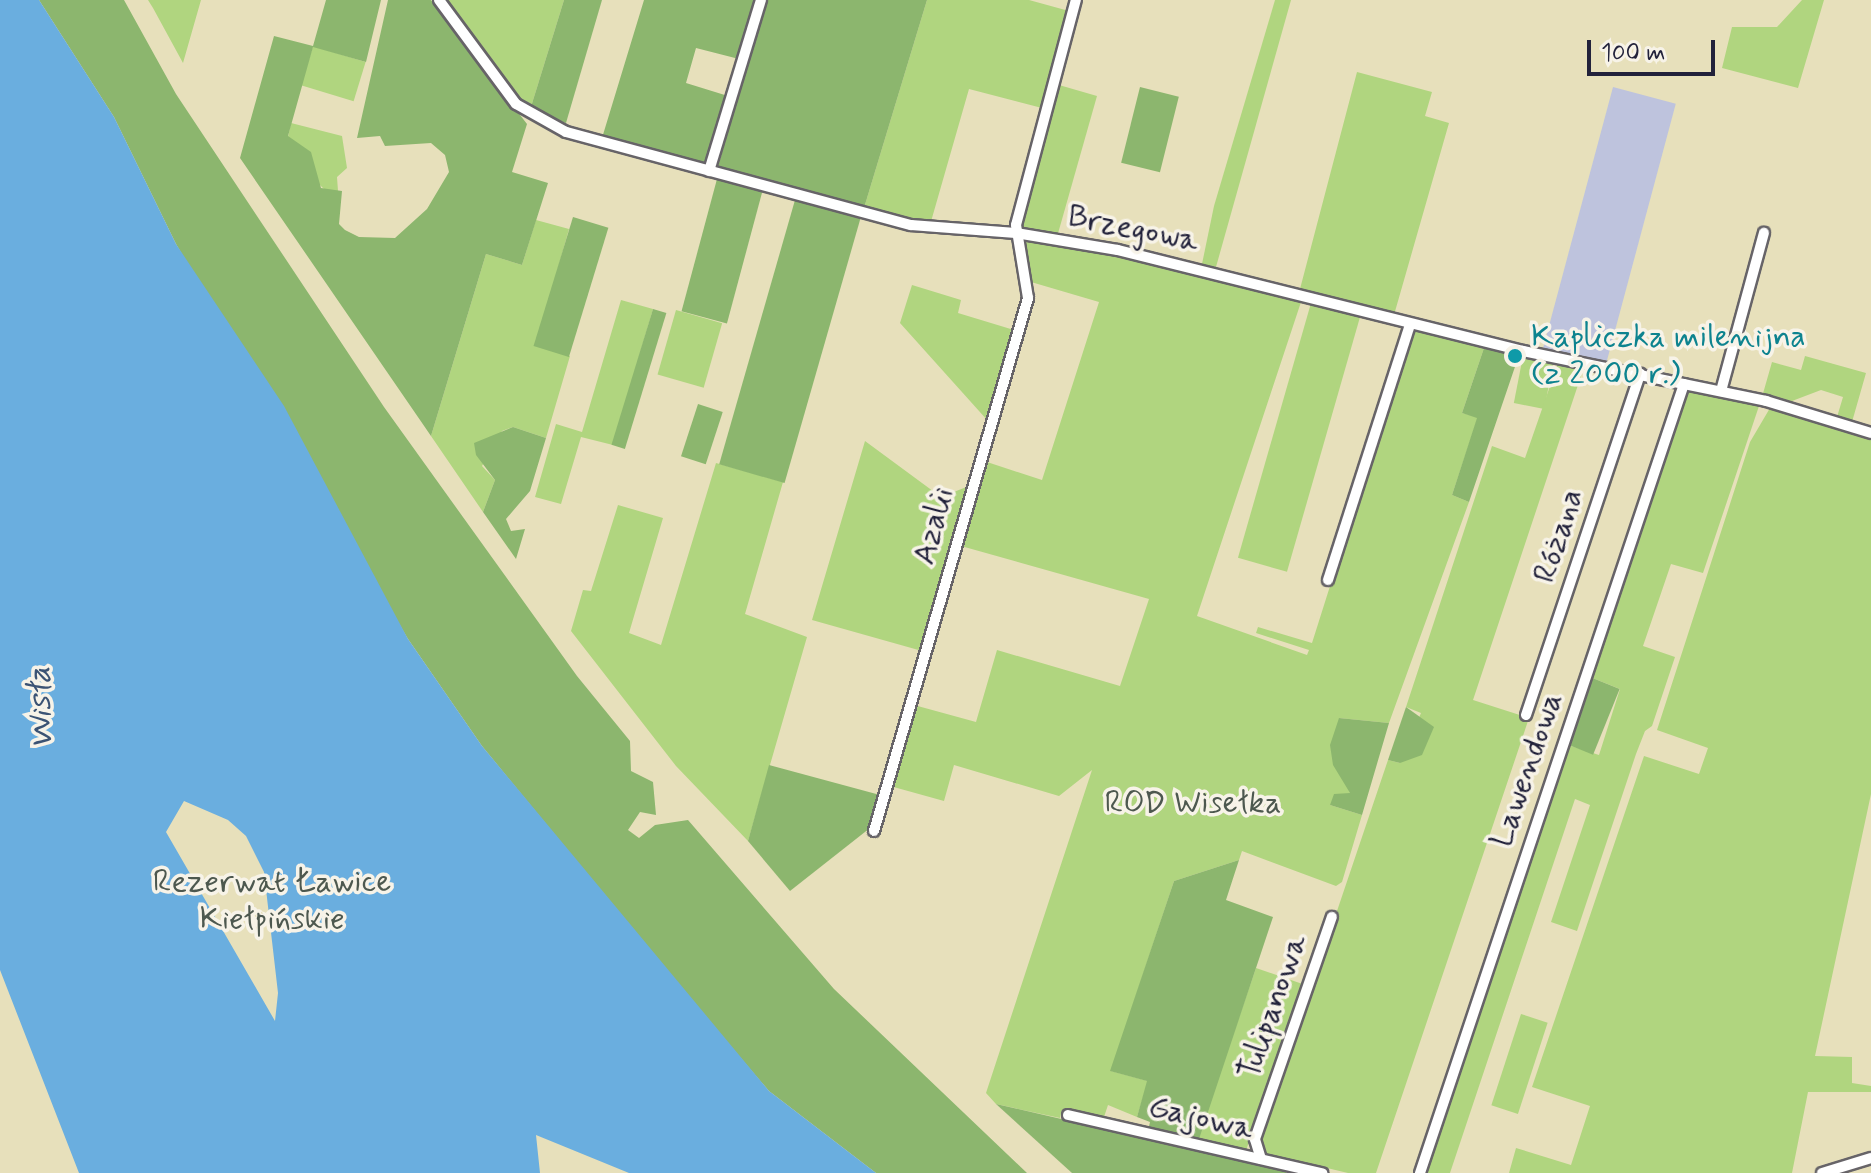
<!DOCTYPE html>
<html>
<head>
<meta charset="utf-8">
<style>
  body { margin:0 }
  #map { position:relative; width:1871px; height:1173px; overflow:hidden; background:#e7e0bb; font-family:Mynerve,sans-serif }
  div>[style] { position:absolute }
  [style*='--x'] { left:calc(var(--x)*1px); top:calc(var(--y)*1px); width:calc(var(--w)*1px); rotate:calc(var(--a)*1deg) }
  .industrial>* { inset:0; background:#bec3dd; transform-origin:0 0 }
  .green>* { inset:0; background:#b0d57f; transform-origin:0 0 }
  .forest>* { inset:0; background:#8cb66e; transform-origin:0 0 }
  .water>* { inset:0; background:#6aaedf }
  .roads { filter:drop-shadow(2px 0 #676468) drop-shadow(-2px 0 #676468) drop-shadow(0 2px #676468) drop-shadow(0 -2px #676468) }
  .minor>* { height:10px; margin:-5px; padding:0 5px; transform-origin:5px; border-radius:5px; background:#fff }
  .dots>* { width:22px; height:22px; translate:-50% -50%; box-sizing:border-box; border:4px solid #f7f3e8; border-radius:50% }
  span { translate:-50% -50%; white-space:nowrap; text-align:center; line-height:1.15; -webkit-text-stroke:7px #f7f3e8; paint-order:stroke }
  .street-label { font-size:32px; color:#22223b }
  .culture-label { font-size:32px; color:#0d838f }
  .left { translate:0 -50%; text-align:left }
  .park-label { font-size:32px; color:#4d584f }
  .water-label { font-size:34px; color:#3b5374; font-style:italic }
  .scale { position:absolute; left:1587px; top:40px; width:128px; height:36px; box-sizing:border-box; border:4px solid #22223b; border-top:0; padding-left:10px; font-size:24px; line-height:28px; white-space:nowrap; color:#22223b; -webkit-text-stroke:6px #f7f3e8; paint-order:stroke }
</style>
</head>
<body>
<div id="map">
  <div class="industrial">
    <div style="left:1613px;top:87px;width:65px;height:272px;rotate:15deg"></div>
  </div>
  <div class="green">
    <div style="clip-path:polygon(148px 0,201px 0,183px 63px,153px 8px)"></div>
    <div style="clip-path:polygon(445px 0,564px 0,530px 110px,521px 103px)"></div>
    <div style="clip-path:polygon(927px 0,1029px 0,1069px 11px,1042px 108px,969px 89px,930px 225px,864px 208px)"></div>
    <div style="clip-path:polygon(1275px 0,1291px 0,1216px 267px,1202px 264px,1214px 206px)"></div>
    <div style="clip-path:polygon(1802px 0,1824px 0,1798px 88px,1722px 68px,1732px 27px,1777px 27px)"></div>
    <div style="left:313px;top:46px;width:55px;height:41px;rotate:17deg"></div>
    <div style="clip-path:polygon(1357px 72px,1432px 92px,1425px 116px,1449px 123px,1394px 315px,1300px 289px)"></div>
    <div style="clip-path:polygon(1059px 85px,1097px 96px,1057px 237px,1022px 231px,1019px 226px)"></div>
    <div style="clip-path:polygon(291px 123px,342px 136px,347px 168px,337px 177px,338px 191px,326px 191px,317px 182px,311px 160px,288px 137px)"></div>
    <div style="clip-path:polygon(536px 220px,569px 229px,536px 346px,570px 356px,546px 438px,513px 427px,502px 431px,482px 466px,495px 480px,483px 512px,431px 436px,486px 254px,522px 265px)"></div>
    <div style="clip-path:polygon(1023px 239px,1116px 253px,1301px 302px,1197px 616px,1307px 655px,1309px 650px,1256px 633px,1258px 627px,1312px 643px,1412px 327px,1485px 345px,1462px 413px,1478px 417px,1452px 495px,1469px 502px,1389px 723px,1339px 718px,1350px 793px,1330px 805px,1362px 815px,1342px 882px,1336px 886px,1242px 851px,1239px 860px,1174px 881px,1111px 1071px,1148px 1081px,1137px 1117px,1108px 1105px,1103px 1120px,1062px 1110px,1060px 1118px,996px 1104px,986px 1093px,1092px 770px,1059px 796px,954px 765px,944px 801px,890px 786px,914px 705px,976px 722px,997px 650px,1120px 686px,1149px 599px,961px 546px,984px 461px,1042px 480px,1099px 302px,1031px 282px)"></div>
    <div style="clip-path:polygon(912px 285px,961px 300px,958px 313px,1014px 330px,988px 421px,900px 323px)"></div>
    <div style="clip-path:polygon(621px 300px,653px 309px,613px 445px,581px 437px,561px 504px,535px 497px,556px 424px,582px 432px)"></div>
    <div style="left:1311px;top:303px;width:51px;height:265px;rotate:16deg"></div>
    <div style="left:676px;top:310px;width:48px;height:67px;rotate:16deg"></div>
    <div style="left:1523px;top:356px;width:31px;height:48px;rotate:11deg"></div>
    <div style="clip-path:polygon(1805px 356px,1866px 373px,1852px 422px,1837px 417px,1843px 397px,1821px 390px,1792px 401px,1762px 397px,1772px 362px,1801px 370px)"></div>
    <div style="clip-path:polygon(1558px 363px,1583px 370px,1473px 700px,1529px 718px,1376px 1173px,1348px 1173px,1264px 1153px,1259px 1142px,1388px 760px,1400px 763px,1421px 713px,1406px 707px,1492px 446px,1525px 458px)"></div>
    <div style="clip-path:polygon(1686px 389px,1759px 406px,1703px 573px,1671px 564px,1643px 646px,1675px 657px,1652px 726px,1645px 731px,1636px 754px,1577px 931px,1551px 922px,1590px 805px,1575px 799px,1450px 1173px,1425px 1173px,1568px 745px,1599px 755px,1620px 689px,1590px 677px)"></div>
    <div style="clip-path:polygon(1770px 408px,1871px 436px,1871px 794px,1815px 1056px,1852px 1057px,1852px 1083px,1871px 1086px,1871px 1092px,1808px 1092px,1792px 1173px,1509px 1173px,1516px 1148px,1571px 1165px,1590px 1106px,1532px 1087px,1644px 756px,1699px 774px,1708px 748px,1657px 730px,1750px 442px)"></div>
    <div style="clip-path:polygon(865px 441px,941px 497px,969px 486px,922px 651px,812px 620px)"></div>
    <div style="clip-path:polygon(716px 463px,783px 482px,745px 614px,807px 637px,748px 841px,676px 766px,571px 631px,583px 590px,591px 591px,618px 505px,663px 518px,629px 633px,661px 645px)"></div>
    <div style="left:1256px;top:968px;width:50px;height:183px;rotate:19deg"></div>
    <div style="left:1521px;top:1014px;width:28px;height:96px;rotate:18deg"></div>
  </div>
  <div class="forest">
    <div style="clip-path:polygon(39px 0,124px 0,176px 94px,384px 407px,577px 676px,630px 741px,631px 771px,653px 782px,656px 815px,640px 812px,628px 830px,639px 838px,655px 825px,688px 820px,834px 989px,1027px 1173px,876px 1173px,769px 1091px,674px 980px,482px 746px,408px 639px,176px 244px,114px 117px)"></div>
    <div style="clip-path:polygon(326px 0,381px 0,366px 62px,313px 47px,288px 136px,311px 152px,321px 188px,342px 191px,339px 224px,345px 230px,359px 237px,395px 238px,427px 209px,449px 172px,445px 155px,431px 143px,385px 146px,380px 136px,357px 138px,388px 0,431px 0,527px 124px,512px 172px,548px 183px,522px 265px,486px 254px,431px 436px,240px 158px,274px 36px,313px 46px)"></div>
    <div style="clip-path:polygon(564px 0,602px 0,566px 123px,530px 110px)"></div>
    <div style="clip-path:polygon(644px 0,756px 0,739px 59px,696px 48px,686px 83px,728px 96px,707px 168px,602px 138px)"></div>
    <div style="clip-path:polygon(766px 0,927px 0,864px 208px,717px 170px)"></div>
    <div style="left:1140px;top:87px;width:40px;height:78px;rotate:14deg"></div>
    <div style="left:717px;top:179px;width:47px;height:137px;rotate:15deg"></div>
    <div style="left:795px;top:200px;width:68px;height:275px;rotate:16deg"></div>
    <div style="left:573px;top:217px;width:37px;height:135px;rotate:17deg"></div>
    <div style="left:653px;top:309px;width:14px;height:142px;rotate:17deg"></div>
    <div style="clip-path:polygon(1485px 345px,1519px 355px,1469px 502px,1452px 495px,1477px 418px,1462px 413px)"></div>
    <div style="left:698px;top:404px;width:26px;height:55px;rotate:18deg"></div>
    <div style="clip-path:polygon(513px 427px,546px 438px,530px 491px,506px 519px,511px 531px,525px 529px,516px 559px,483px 512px,495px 480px,476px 455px,474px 443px)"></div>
    <div style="left:1590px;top:677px;width:32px;height:71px;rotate:22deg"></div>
    <div style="clip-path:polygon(1406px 707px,1434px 727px,1422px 755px,1400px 763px,1388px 760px)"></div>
    <div style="clip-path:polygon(1339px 718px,1389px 723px,1362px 815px,1330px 805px,1334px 794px,1350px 793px,1333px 765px,1330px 745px)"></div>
    <div style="clip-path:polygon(769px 765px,880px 795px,870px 828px,790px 891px,748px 841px)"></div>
    <div style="clip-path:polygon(1239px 860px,1226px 900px,1273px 917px,1198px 1142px,1148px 1131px,1150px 1122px,1137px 1117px,1147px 1081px,1110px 1071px,1174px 881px)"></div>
    <div style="clip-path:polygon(996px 1104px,1286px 1171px,1286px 1173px,1072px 1173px)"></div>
  </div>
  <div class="water">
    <div style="clip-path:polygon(evenodd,0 0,39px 0,114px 117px,176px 244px,284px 406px,408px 639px,482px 746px,769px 1091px,876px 1173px,629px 1173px,536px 1135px,540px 1173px,79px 1173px,0 970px,0 0,184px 801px,228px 820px,246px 836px,264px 872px,278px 993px,275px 1021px,166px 832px,184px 801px)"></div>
  </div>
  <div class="roads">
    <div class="minor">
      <div style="--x:439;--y:0;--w:129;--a:53.5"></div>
      <div style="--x:516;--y:104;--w:57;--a:29.2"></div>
      <div style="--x:566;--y:132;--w:357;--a:15.1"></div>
      <div style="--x:911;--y:225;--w:105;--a:4.4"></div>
      <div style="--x:1016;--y:233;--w:103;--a:9.5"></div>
      <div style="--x:1118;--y:250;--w:417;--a:14"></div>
      <div style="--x:1523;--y:351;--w:248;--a:11.6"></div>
      <div style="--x:1766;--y:401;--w:110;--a:16.9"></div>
      <div style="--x:709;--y:171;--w:179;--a:-73.1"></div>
      <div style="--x:1721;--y:391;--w:164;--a:-74.8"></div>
      <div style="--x:1328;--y:580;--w:269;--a:-72.2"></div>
      <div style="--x:1526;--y:715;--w:360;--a:-71.5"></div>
      <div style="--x:874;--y:831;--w:555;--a:-73.88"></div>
      <div style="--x:1028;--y:298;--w:74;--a:-99.3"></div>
      <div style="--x:1016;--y:225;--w:233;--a:-75.1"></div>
      <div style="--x:1068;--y:1115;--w:261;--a:12.9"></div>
      <div style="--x:1261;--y:1159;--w:21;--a:-107"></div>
      <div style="--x:1255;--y:1139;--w:235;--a:-70.9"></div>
      <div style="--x:1420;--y:1173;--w:832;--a:-71.5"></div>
      <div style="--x:1822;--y:1173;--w:51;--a:-17"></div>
    </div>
  </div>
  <div class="dots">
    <div style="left:1515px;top:356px;background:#0f9aa8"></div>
  </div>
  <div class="street-label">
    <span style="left:1133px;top:229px;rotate:11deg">Brzegowa</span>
    <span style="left:934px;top:526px;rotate:-75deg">Azalii</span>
    <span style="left:1559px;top:536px;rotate:-72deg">Różana</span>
    <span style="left:1527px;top:770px;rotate:-71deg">Lawendowa</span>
    <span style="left:1273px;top:1007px;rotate:-71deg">Tulipanowa</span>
    <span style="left:1201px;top:1118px;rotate:13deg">Gajowa</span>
  </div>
  <div class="culture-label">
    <span class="left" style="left:1531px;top:356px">Kapliczka milenijna<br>(z 2000 r.)</span>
  </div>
  <div class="park-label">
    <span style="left:1193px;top:803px">ROD Wisełka</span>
    <span style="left:272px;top:901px">Rezerwat Ławice<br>Kiełpińskie</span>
  </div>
  <div class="water-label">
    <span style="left:41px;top:708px;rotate:-92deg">Wisła</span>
  </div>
  <div class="scale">100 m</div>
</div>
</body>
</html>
